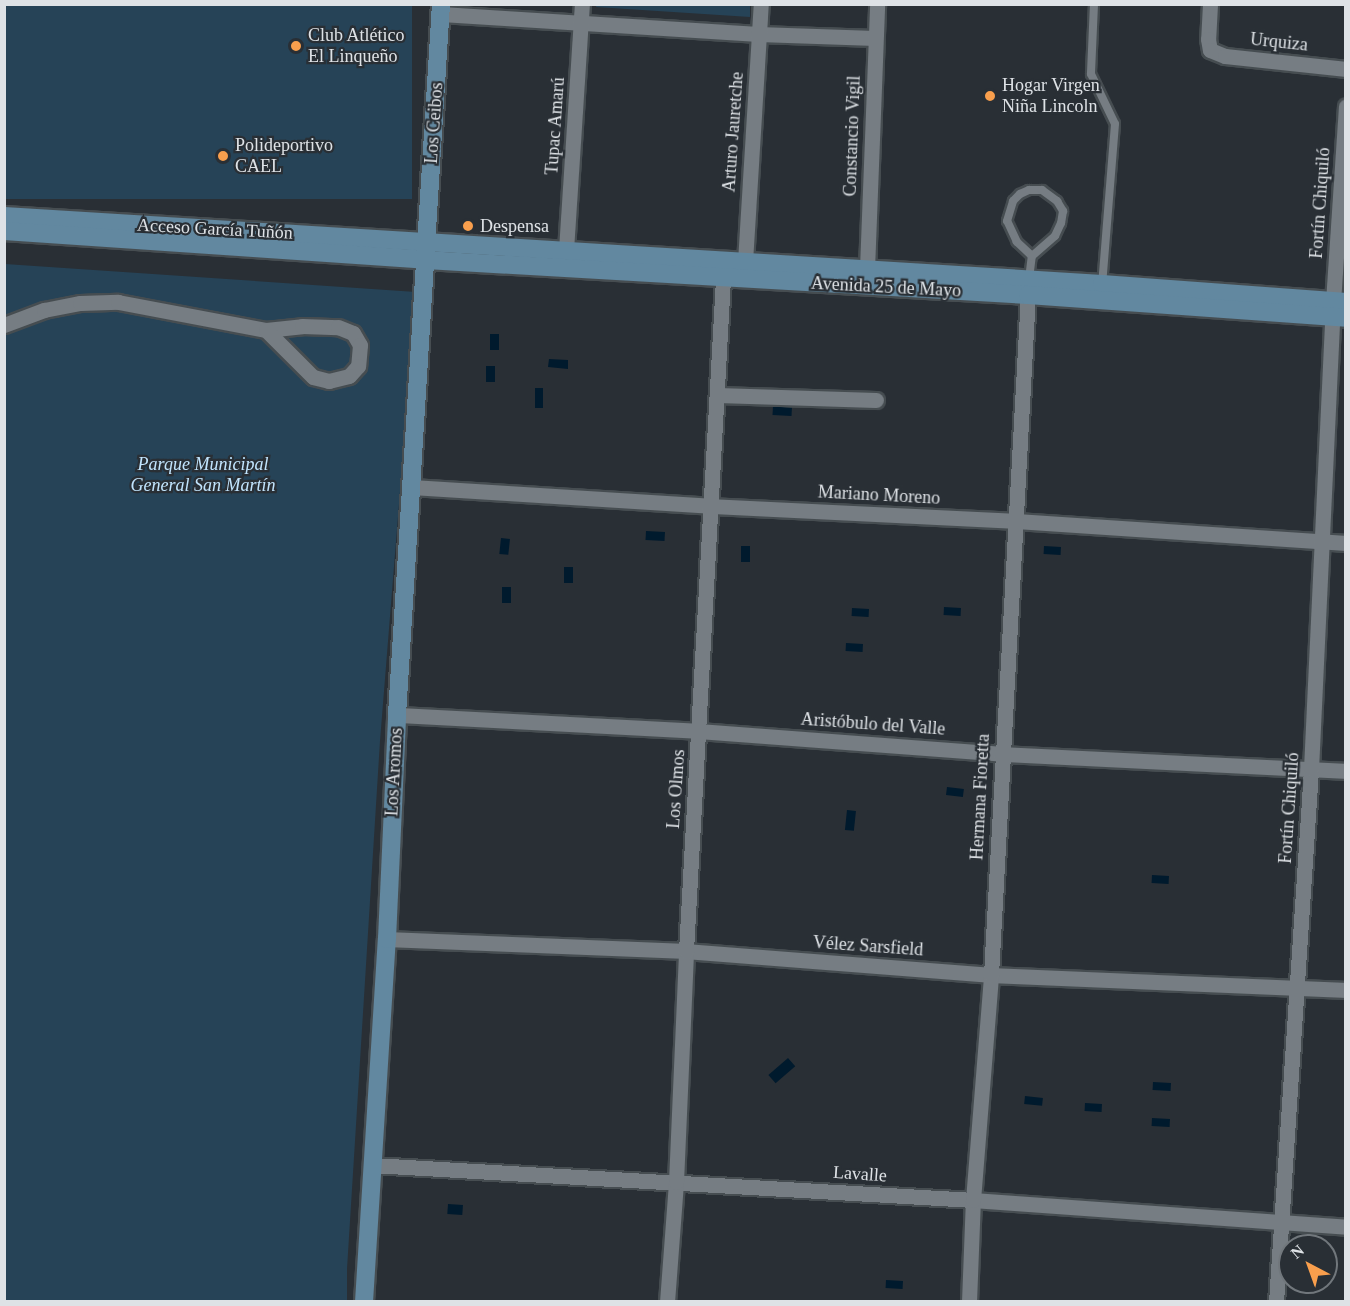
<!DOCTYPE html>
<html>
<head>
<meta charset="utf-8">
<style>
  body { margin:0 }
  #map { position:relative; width:1350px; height:1306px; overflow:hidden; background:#292f35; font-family:"Times New Roman",serif }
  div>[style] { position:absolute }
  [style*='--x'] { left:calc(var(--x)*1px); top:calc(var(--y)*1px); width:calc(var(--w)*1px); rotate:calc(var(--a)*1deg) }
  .green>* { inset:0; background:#264357; transform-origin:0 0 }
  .water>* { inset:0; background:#001a2d; transform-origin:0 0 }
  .roads { filter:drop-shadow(2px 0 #464d51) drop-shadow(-2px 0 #464d51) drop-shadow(0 2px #464d51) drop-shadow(0 -2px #464d51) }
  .lane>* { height:8px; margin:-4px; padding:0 4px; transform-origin:4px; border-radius:4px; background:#767d83 }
  .street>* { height:15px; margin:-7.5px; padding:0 7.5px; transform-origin:7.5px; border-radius:7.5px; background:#767d83 }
  .secondary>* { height:18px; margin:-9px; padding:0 9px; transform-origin:9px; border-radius:9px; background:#6288a0 }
  .dots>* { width:16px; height:16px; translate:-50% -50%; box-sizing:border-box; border:3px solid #292f35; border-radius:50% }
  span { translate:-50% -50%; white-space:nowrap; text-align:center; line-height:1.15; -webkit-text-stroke:4.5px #292f35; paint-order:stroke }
  .poi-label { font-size:18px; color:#dee2e6 }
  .left { translate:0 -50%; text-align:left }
  .street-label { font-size:18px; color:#dee2e6 }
  .park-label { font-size:18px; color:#c1e4fd; font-style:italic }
  .frame { position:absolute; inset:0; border:6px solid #dee2e6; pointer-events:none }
  .north { position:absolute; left:1278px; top:1234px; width:60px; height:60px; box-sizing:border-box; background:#292f35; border:2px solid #71777c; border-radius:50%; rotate:319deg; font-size:16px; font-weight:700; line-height:24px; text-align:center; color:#dee2e6 }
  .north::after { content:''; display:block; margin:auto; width:21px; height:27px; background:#f99f4d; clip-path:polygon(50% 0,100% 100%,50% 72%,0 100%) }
</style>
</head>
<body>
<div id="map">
  <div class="green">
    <div style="left:5px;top:4px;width:407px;height:195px"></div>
    <div style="clip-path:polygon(597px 4px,750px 5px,750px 17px,596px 7px)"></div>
    <div style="clip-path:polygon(5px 264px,416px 292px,380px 741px,347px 1269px,347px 1301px,5px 1301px)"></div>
  </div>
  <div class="water">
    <div style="left:490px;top:334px;width:9px;height:16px"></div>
    <div style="clip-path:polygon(549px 359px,568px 360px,568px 369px,548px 367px)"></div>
    <div style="left:486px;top:366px;width:9px;height:16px"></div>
    <div style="left:535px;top:388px;width:8px;height:20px"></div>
    <div style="left:773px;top:406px;width:19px;height:9px;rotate:3deg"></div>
    <div style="left:646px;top:531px;width:19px;height:9px;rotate:3deg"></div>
    <div style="left:501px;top:538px;width:9px;height:16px;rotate:6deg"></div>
    <div style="left:741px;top:546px;width:9px;height:16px"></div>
    <div style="left:1044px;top:546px;width:17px;height:8px;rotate:3deg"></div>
    <div style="left:564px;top:567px;width:9px;height:16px"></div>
    <div style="left:502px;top:587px;width:9px;height:16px"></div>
    <div style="left:944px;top:607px;width:17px;height:8px;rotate:3deg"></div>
    <div style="left:852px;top:608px;width:17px;height:8px;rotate:3deg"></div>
    <div style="left:846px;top:643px;width:17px;height:8px;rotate:3deg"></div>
    <div style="left:947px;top:787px;width:17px;height:8px;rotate:7deg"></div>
    <div style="left:847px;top:810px;width:9px;height:20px;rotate:6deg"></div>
    <div style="left:1152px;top:875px;width:17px;height:8px;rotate:3deg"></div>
    <div style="left:788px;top:1058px;width:11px;height:26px;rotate:49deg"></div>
    <div style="left:1153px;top:1082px;width:18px;height:8px;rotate:3deg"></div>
    <div style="left:1025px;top:1096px;width:18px;height:8px;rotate:6deg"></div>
    <div style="left:1085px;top:1103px;width:17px;height:8px;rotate:3deg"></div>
    <div style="left:1152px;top:1118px;width:18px;height:8px;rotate:3deg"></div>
    <div style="left:448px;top:1204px;width:15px;height:10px;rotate:4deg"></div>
    <div style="left:886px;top:1280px;width:17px;height:8px;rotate:3deg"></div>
  </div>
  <div class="roads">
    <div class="lane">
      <div style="--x:1094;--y:4;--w:70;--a:92.5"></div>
      <div style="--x:1091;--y:74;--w:55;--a:64.4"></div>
      <div style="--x:1115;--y:124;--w:161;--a:94.6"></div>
      <div style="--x:1029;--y:279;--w:23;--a:-83"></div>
      <div style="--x:1032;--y:256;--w:21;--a:-137"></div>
      <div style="--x:1017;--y:242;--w:23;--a:-115"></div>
      <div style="--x:1007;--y:221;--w:21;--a:-73"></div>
      <div style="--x:1013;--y:201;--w:10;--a:-45"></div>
      <div style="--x:1020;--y:194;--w:10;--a:-24"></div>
      <div style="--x:1029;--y:190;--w:13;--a:0"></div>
      <div style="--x:1042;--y:190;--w:19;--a:36"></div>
      <div style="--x:1057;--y:201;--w:12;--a:59"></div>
      <div style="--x:1063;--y:211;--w:12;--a:99"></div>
      <div style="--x:1061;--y:223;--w:14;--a:115"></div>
      <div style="--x:1055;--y:236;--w:30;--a:139"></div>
    </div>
    <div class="street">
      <div style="--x:1210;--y:4;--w:35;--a:93"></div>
      <div style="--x:1208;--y:39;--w:11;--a:80"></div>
      <div style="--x:1210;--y:50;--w:16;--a:22"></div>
      <div style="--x:1225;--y:56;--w:122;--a:6.1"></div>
      <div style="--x:441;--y:14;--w:318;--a:3.6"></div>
      <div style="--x:758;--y:34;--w:117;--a:2"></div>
      <div style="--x:566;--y:250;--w:247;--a:-86.3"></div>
      <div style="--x:745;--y:262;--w:258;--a:-86.5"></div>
      <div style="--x:867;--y:269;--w:265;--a:-87.8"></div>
      <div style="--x:1333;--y:302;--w:196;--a:-86.2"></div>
      <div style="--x:4;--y:325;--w:43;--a:-20.6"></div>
      <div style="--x:44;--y:310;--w:37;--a:-11"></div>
      <div style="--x:80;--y:303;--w:38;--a:-2"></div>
      <div style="--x:118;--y:302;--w:151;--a:10.7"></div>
      <div style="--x:266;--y:330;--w:36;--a:-6"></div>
      <div style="--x:302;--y:326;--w:36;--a:2"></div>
      <div style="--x:338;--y:327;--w:16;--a:22"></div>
      <div style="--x:353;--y:333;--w:14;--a:60"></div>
      <div style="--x:360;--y:345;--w:21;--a:95"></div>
      <div style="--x:358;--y:366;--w:13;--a:132"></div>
      <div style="--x:349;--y:376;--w:21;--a:166"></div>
      <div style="--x:329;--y:381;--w:16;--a:-166"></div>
      <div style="--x:313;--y:377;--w:66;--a:-135"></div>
      <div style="--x:717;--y:395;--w:159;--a:1.8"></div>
      <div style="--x:411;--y:487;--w:300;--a:3.6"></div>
      <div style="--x:710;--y:506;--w:306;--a:2.8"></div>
      <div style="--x:1016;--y:521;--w:331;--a:3.8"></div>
      <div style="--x:397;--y:715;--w:302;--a:3"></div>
      <div style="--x:699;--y:731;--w:304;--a:4.3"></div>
      <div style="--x:1002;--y:754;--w:344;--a:2.8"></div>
      <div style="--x:387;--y:939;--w:299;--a:2.3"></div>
      <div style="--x:686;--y:951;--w:306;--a:4.5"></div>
      <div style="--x:991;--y:975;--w:355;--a:2.4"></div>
      <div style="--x:372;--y:1165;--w:602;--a:3.33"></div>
      <div style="--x:973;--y:1200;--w:374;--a:4.1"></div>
      <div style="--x:667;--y:1302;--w:120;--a:-85.7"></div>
      <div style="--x:676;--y:1182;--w:231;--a:-87.5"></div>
      <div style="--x:686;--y:951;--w:674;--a:-86.85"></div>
      <div style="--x:969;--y:1302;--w:102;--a:-87.8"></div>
      <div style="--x:973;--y:1200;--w:226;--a:-85.4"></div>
      <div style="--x:991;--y:975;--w:681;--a:-86.89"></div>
      <div style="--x:1276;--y:1302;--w:534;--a:-86.24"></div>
      <div style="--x:1311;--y:769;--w:452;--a:-87.3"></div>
    </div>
    <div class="secondary">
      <div style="--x:4;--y:216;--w:1100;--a:3.54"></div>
      <div style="--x:1102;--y:284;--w:245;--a:4.2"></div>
      <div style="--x:4;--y:231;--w:423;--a:3.9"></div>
      <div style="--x:426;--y:260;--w:603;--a:3.33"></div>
      <div style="--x:1028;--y:295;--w:319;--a:4.1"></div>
      <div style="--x:364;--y:1302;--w:364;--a:-86.4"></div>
      <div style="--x:387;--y:939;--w:224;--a:-87.4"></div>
      <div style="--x:397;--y:715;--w:712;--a:-86.46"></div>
    </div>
  </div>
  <div class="dots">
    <div style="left:296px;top:46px;background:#f99f4d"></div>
    <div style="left:990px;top:96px;background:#f99f4d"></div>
    <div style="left:223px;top:156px;background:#f99f4d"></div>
    <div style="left:468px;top:226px;background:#f99f4d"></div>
  </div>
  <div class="poi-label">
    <span class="left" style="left:308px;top:46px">Club Atlético<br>El Linqueño</span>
    <span class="left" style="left:1002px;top:96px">Hogar Virgen<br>Niña Lincoln</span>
    <span class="left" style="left:235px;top:156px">Polideportivo<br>CAEL</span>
    <span class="left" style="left:480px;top:226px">Despensa</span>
  </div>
  <div class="street-label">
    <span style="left:1279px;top:42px;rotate:6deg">Urquiza</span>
    <span style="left:434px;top:123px;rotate:-86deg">Los Ceibos</span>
    <span style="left:555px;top:126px;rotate:-86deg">Tupac Amarú</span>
    <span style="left:733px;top:132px;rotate:-86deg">Arturo Jauretche</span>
    <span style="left:852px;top:136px;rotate:-88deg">Constancio Vigil</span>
    <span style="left:1320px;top:203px;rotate:-86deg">Fortín Chiquiló</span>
    <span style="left:215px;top:229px;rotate:3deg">Acceso García Tuñón</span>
    <span style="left:886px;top:287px;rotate:3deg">Avenida 25 de Mayo</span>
    <span style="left:879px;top:495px;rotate:3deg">Mariano Moreno</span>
    <span style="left:873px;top:724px;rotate:4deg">Aristóbulo del Valle</span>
    <span style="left:394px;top:772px;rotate:-87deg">Los Aromos</span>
    <span style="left:676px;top:789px;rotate:-86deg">Los Olmos</span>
    <span style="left:980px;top:797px;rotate:-87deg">Hermana Fioretta</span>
    <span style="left:1289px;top:808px;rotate:-86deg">Fortín Chiquiló</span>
    <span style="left:868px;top:946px;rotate:4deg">Vélez Sarsfield</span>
    <span style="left:860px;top:1174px;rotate:4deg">Lavalle</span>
  </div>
  <div class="park-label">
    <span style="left:203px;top:475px">Parque Municipal<br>General San Martín</span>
  </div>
  <div class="frame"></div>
  <div class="north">N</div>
</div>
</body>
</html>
